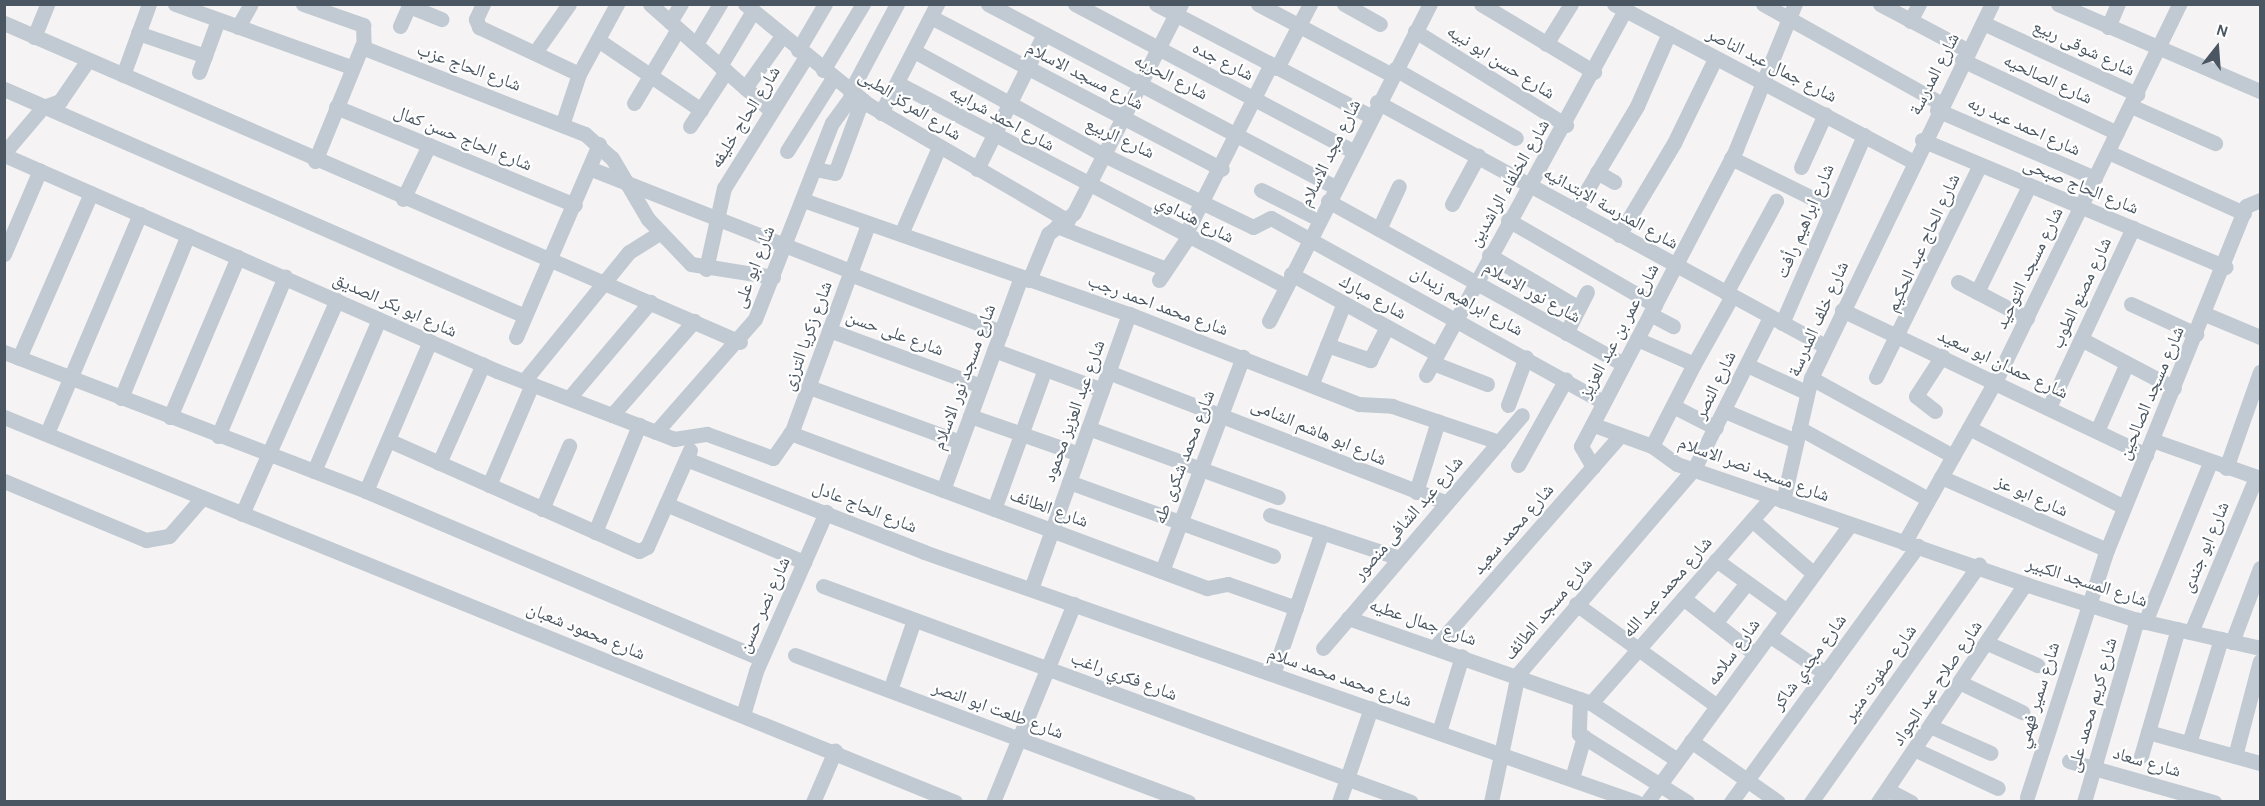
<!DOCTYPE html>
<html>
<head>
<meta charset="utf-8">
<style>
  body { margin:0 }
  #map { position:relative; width:2265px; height:806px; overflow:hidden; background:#f5f3f3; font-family:Karla,"Noto Naskh Arabic",sans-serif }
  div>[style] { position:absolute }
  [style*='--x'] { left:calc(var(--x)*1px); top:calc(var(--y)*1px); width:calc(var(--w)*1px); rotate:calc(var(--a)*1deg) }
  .minor>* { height:15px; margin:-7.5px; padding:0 7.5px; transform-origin:7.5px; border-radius:7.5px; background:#c1cad2 }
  span { translate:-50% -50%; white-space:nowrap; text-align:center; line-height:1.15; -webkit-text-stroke:4.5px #fff; paint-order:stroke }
  .street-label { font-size:18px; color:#4a5661 }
  .frame { position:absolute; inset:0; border:6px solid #4a5661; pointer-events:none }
  .north { position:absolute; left:2187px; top:18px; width:60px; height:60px; -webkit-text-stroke:4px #fff; paint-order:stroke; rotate:17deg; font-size:16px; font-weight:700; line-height:24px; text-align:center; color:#4a5661 }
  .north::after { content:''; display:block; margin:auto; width:21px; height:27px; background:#4a5661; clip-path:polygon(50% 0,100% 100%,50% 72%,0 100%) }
</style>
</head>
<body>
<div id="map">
  <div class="minor">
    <div style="--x:175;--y:4;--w:187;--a:19.7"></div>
    <div style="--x:303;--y:4;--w:64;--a:19.3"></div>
    <div style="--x:363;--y:25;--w:23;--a:88"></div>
    <div style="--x:364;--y:48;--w:237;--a:21.3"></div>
    <div style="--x:585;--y:134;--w:36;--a:42"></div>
    <div style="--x:612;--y:158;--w:71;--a:59.5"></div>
    <div style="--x:648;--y:219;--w:62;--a:46.3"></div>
    <div style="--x:691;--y:264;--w:83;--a:9"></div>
    <div style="--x:483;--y:4;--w:17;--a:115"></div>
    <div style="--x:476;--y:19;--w:9;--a:69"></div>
    <div style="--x:479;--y:27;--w:110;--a:25.2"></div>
    <div style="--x:650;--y:4;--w:159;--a:41.4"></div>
    <div style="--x:745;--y:4;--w:160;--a:39.2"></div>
    <div style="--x:869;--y:105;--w:230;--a:30.2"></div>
    <div style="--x:988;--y:4;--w:392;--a:27.8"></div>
    <div style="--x:1075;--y:4;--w:314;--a:27.9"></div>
    <div style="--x:1156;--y:4;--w:242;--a:27.6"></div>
    <div style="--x:1258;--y:4;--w:152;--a:27.9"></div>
    <div style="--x:1344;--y:4;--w:41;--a:29.1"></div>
    <div style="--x:1481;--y:4;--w:132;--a:31"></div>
    <div style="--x:1614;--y:4;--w:337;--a:27.8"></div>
    <div style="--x:1763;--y:4;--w:203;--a:29.2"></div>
    <div style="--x:1880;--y:4;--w:98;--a:27.9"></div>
    <div style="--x:2058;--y:4;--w:220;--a:23.3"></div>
    <div style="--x:409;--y:6;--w:35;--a:22"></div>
    <div style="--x:931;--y:17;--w:328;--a:27.6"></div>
    <div style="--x:1910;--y:21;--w:19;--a:-62"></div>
    <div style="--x:670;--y:22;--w:21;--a:-59"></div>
    <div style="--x:4;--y:23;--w:802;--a:23.43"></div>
    <div style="--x:1983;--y:23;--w:170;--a:24.8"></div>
    <div style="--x:400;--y:26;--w:24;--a:-66"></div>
    <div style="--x:238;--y:27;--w:26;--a:-61"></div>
    <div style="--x:2108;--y:27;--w:25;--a:-67"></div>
    <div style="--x:1415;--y:31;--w:178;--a:31.9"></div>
    <div style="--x:138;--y:33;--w:71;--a:18.9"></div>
    <div style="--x:34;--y:37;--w:35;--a:-68"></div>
    <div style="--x:601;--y:42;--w:121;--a:34.2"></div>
    <div style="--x:696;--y:44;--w:47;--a:-59"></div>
    <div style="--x:1546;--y:44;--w:47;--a:-58"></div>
    <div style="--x:798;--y:50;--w:53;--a:-59.6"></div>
    <div style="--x:536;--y:51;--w:57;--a:-54.9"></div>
    <div style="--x:914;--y:51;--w:217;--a:28.7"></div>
    <div style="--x:1104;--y:155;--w:165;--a:25.8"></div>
    <div style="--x:1253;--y:227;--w:20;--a:-27"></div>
    <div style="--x:1271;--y:218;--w:380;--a:29"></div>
    <div style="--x:1962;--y:60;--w:171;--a:25.2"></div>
    <div style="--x:720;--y:66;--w:64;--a:-59"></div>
    <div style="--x:1277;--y:68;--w:72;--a:-62.7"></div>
    <div style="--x:1395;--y:69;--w:139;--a:29.7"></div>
    <div style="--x:823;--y:70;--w:77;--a:-58.8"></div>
    <div style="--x:199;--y:72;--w:55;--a:-69.9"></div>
    <div style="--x:123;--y:75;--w:76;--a:-69.9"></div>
    <div style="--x:897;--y:83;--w:438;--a:27.6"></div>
    <div style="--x:745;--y:88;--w:64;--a:-54.6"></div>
    <div style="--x:4;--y:89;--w:568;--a:23.54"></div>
    <div style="--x:850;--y:92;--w:100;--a:-61.9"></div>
    <div style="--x:1377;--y:102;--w:510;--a:28.57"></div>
    <div style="--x:634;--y:103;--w:86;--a:-59.3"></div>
    <div style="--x:2131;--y:106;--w:92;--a:23.8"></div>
    <div style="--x:336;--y:107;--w:258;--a:22.3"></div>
    <div style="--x:1937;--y:110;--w:172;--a:23.3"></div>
    <div style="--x:881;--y:113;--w:123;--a:-62.8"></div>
    <div style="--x:563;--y:122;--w:51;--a:-71.6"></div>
    <div style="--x:579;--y:74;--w:80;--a:-61.5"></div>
    <div style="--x:690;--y:126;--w:66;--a:-56.8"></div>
    <div style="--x:1922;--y:140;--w:329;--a:22.7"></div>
    <div style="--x:787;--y:151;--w:86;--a:-57.8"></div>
    <div style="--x:2108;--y:152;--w:149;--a:24.2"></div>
    <div style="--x:4;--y:153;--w:60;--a:-49.7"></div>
    <div style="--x:43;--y:107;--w:18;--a:-19"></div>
    <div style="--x:60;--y:101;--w:50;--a:-55.7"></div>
    <div style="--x:4;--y:155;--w:538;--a:23.66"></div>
    <div style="--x:497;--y:371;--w:190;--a:21"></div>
    <div style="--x:674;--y:439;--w:33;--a:-9"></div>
    <div style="--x:707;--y:434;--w:70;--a:20"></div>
    <div style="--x:773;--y:458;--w:33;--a:-55"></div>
    <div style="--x:792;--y:431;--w:221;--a:-69.8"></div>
    <div style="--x:1731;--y:158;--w:113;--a:26.3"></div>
    <div style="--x:315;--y:161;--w:124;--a:-67.8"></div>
    <div style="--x:1801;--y:167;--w:58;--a:-65.6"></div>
    <div style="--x:589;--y:168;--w:282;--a:21.5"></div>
    <div style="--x:815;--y:169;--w:20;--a:11"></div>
    <div style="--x:835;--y:173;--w:78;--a:-69.7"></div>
    <div style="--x:977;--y:169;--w:151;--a:-63.6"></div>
    <div style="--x:1597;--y:172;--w:20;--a:30"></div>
    <div style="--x:1261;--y:190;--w:65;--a:26.6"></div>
    <div style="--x:403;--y:199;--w:60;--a:-64.3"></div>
    <div style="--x:803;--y:200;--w:345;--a:19.3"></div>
    <div style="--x:1129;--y:314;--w:247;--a:21.4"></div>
    <div style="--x:1359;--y:404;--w:33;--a:3"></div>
    <div style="--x:1392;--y:406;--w:113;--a:18.6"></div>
    <div style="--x:1328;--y:201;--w:337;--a:28.9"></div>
    <div style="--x:1452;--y:204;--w:55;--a:-61.6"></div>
    <div style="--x:1575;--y:210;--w:121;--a:-59.2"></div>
    <div style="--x:1637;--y:106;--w:80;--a:-66.3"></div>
    <div style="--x:1508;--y:220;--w:170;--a:30"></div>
    <div style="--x:1057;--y:226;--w:117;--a:21.5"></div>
    <div style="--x:1379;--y:229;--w:47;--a:-65.1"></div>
    <div style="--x:901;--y:234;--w:95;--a:-66.4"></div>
    <div style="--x:1185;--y:235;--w:191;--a:-63.3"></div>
    <div style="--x:1619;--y:235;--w:107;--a:-59.1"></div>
    <div style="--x:1674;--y:143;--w:93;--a:-64"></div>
    <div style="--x:4;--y:254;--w:91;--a:-66.8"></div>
    <div style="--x:1489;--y:255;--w:104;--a:30.5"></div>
    <div style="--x:706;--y:269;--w:83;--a:-77.5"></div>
    <div style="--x:724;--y:188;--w:155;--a:-58"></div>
    <div style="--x:850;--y:274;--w:162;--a:21"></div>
    <div style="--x:1291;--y:274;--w:166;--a:28.7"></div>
    <div style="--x:1029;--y:280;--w:50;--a:-67.6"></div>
    <div style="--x:1048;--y:234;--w:33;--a:-39"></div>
    <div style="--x:1074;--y:213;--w:235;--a:-62.9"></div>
    <div style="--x:1159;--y:280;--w:52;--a:-56"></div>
    <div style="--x:1958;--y:282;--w:78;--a:27.6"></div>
    <div style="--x:1977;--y:292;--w:118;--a:-63.9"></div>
    <div style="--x:1726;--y:293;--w:105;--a:-61.5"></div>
    <div style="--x:2131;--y:304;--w:72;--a:24.8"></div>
    <div style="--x:1842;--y:310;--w:337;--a:25.5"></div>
    <div style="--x:1650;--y:314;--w:26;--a:28"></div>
    <div style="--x:2205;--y:314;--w:60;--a:22.7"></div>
    <div style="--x:1269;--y:321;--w:356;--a:-63.1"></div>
    <div style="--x:1782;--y:323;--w:205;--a:-66.4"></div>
    <div style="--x:829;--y:330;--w:162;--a:20.2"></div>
    <div style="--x:1566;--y:333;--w:46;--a:-62.9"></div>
    <div style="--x:516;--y:337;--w:210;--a:-66.7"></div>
    <div style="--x:1637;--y:339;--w:62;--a:23.7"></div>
    <div style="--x:1694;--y:364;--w:78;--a:-60.8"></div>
    <div style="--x:2081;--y:339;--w:105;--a:27.8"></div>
    <div style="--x:1327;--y:345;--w:46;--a:19.2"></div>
    <div style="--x:1370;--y:360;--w:37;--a:-63"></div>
    <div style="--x:994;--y:350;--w:115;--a:20.3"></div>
    <div style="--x:4;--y:352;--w:388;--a:21"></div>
    <div style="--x:366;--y:491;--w:429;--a:23"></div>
    <div style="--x:19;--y:358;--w:180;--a:-66.4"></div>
    <div style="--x:1433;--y:363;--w:58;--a:21.3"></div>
    <div style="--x:1747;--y:365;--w:65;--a:24.6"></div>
    <div style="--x:1108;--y:372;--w:363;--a:21.1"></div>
    <div style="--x:1426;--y:375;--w:416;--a:-61.4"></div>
    <div style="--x:1876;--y:377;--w:236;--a:-63.9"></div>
    <div style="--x:1811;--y:378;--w:162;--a:28.8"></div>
    <div style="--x:524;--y:381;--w:166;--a:-50.9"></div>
    <div style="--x:629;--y:252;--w:36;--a:-32"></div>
    <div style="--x:1312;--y:383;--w:86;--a:-68.2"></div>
    <div style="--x:809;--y:387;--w:161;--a:20"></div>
    <div style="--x:121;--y:398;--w:176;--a:-67.7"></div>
    <div style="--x:569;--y:398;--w:126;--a:-49.8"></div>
    <div style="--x:1508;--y:405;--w:51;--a:-69.4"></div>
    <div style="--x:1673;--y:406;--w:48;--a:27.1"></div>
    <div style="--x:2049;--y:407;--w:198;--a:-64.9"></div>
    <div style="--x:1725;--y:411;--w:77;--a:22.9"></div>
    <div style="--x:1935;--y:411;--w:24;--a:-142"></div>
    <div style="--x:1916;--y:396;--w:48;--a:-57"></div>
    <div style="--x:612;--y:415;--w:125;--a:-48.9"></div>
    <div style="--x:970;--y:416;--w:115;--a:19.2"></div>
    <div style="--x:4;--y:417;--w:1026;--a:22.04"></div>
    <div style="--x:170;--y:417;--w:174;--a:-67"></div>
    <div style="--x:1594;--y:425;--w:62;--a:19.9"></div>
    <div style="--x:1652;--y:446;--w:31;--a:36"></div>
    <div style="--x:1677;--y:464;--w:368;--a:19"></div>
    <div style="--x:2025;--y:584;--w:118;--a:17.8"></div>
    <div style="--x:2137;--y:620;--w:126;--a:12.8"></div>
    <div style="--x:1088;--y:428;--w:202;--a:20"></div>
    <div style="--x:1799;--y:428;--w:147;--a:28.8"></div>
    <div style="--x:1969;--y:428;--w:174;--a:27"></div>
    <div style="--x:2097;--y:431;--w:74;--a:-66.2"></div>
    <div style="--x:656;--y:432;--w:150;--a:-48.8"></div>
    <div style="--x:755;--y:319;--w:211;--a:-68.6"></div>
    <div style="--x:832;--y:123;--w:36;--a:-54"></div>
    <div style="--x:47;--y:433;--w:238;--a:-67"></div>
    <div style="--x:790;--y:433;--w:445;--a:20.4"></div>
    <div style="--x:1207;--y:588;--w:21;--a:-11"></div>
    <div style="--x:1228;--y:584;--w:72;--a:19.4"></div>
    <div style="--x:218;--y:436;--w:173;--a:-67.2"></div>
    <div style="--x:388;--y:440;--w:274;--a:23.9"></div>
    <div style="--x:639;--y:551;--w:9;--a:-27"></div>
    <div style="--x:647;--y:547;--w:106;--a:-66.1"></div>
    <div style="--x:2152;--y:440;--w:114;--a:19.4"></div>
    <div style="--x:1652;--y:446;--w:92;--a:-62.9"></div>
    <div style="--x:686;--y:459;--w:256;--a:21.3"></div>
    <div style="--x:924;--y:552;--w:755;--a:19.35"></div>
    <div style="--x:439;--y:463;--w:108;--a:-66"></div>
    <div style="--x:1518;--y:465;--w:98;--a:-60.8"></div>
    <div style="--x:1593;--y:467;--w:24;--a:-120"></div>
    <div style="--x:1581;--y:446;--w:335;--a:-62.4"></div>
    <div style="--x:1736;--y:149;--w:157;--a:-67.9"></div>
    <div style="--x:2226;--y:468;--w:102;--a:-70.5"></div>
    <div style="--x:314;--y:471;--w:165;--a:-66.8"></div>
    <div style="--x:1941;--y:477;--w:181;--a:23.7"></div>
    <div style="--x:4;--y:481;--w:154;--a:22.6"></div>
    <div style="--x:146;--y:540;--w:23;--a:-10"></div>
    <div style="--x:169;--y:536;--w:50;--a:-49"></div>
    <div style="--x:1069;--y:482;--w:217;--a:19.9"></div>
    <div style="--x:489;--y:485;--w:110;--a:-66.9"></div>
    <div style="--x:943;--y:490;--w:227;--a:-69.9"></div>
    <div style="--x:366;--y:491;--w:163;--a:-66.9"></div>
    <div style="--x:1416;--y:492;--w:74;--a:-72.8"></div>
    <div style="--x:1783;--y:501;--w:126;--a:-77.2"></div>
    <div style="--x:1811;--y:378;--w:415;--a:-64.2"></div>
    <div style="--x:666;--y:504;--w:150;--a:22.8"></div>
    <div style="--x:542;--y:509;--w:69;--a:-66.8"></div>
    <div style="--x:994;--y:509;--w:149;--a:-70"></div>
    <div style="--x:242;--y:514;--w:234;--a:-66.1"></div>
    <div style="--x:1270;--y:515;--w:136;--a:18.4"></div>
    <div style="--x:1752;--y:520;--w:82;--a:41.1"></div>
    <div style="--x:595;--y:532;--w:116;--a:-67.6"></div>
    <div style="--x:1904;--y:543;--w:187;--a:-60.6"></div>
    <div style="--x:1996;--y:380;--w:418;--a:-64"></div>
    <div style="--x:1716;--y:560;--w:87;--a:35.7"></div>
    <div style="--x:1162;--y:571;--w:229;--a:-69.3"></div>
    <div style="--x:823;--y:586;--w:626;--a:20.17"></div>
    <div style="--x:1031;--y:589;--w:292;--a:-70.4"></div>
    <div style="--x:1683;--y:598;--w:91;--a:37.9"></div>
    <div style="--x:1576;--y:604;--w:174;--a:35.9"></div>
    <div style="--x:1348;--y:618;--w:257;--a:19.3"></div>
    <div style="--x:1591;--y:703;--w:103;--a:33.5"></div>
    <div style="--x:2145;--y:622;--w:172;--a:-67.8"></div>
    <div style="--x:1715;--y:623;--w:50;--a:-51.5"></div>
    <div style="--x:2191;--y:632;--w:168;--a:-67.2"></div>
    <div style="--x:1769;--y:635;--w:68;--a:34.2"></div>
    <div style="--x:2232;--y:642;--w:79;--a:-69.3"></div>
    <div style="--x:1987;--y:643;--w:55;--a:23.7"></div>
    <div style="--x:1435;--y:647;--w:281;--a:-48.8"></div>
    <div style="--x:1323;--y:648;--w:306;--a:-49.5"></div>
    <div style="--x:795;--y:655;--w:420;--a:20.5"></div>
    <div style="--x:1273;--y:674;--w:150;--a:-71"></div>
    <div style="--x:1961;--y:683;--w:68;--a:25.4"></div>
    <div style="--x:890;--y:690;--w:74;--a:-71.1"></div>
    <div style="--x:1580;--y:699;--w:35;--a:92"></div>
    <div style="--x:1579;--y:734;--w:128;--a:32.2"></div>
    <div style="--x:1591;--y:703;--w:274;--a:-48.7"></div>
    <div style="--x:743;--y:715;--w:46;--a:-73.5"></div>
    <div style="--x:756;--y:671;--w:174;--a:-66.2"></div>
    <div style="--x:1932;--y:727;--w:64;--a:23.8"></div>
    <div style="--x:1439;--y:732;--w:79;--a:-73.2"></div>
    <div style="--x:2148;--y:732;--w:116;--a:15.5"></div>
    <div style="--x:1691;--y:741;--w:106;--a:35"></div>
    <div style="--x:2189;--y:743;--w:109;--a:-72.9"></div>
    <div style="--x:1916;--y:750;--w:90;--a:24.9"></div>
    <div style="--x:2141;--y:756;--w:132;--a:-73.8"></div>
    <div style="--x:2235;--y:756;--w:98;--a:-75.3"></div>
    <div style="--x:2069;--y:761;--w:151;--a:15.8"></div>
    <div style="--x:1572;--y:778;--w:43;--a:-73.7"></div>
    <div style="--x:1888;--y:790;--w:26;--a:28"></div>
    <div style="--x:2027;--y:797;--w:260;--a:-72.1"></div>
    <div style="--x:2107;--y:550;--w:371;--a:-68"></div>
    <div style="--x:2246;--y:206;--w:15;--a:-23"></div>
    <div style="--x:813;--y:802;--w:56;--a:-66.7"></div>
    <div style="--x:993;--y:802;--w:214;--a:-67.8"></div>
    <div style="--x:1339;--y:802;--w:99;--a:-71.2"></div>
    <div style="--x:1491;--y:802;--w:131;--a:-78.1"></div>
    <div style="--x:1518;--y:674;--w:270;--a:-49.4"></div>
    <div style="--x:1694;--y:469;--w:170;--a:-63.4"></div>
    <div style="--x:1647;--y:802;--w:343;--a:-53.8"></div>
    <div style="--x:1731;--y:802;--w:317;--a:-53.9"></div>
    <div style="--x:1811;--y:802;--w:291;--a:-54.7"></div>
    <div style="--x:1878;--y:802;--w:263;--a:-56"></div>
    <div style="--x:2084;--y:802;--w:190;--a:-73.8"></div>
  </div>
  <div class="street-label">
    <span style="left:2084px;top:48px;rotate:25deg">شارع شوقى ربيع</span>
    <span style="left:1223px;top:61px;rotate:27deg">شارع جده</span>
    <span style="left:1501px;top:62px;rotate:32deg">شارع حسن ابو نبيه</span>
    <span style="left:1772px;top:65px;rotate:27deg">شارع جمال عبد الناصر</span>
    <span style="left:469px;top:67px;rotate:20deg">شارع الحاج عزب</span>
    <span style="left:1934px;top:74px;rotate:-63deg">شارع المدرسة</span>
    <span style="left:1085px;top:76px;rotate:27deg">شارع مسجد الاسلام</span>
    <span style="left:1171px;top:77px;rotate:27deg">شارع الحريه</span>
    <span style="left:2048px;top:79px;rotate:25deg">شارع الصالحيه</span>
    <span style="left:910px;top:105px;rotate:32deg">شارع المركز الطبى</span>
    <span style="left:745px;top:117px;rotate:-58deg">شارع الحاج خليفه</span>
    <span style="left:1002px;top:118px;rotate:29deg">شارع احمد شرابيه</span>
    <span style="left:2024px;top:126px;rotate:24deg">شارع احمد عبد ربه</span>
    <span style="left:463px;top:138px;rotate:22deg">شارع الحاج حسن كمال</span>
    <span style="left:1120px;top:138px;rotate:25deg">شارع الربيع</span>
    <span style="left:1330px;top:153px;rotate:-64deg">شارع مجد الاسلام</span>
    <span style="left:1509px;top:183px;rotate:-60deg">شارع الخلفاء الراشدين</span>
    <span style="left:2081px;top:186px;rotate:22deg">شارع الحاج صبحى</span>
    <span style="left:1611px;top:208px;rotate:29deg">شارع المدرسة الابتدائيه</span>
    <span style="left:1195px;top:219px;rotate:27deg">شارع هنداوي</span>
    <span style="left:1805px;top:221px;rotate:-67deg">شارع ابراهيم رأفت</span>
    <span style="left:1923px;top:243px;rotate:-65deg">شارع الحاج عبد الحكيم</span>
    <span style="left:754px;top:267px;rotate:-69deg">شارع ابو على</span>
    <span style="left:2029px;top:268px;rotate:-64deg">شارع مسجد التوحيد</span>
    <span style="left:1532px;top:292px;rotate:29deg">شارع نور الاسلام</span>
    <span style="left:2081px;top:293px;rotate:-65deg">شارع مصنع الطوب</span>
    <span style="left:1373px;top:297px;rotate:29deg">شارع مبارك</span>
    <span style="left:1467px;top:301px;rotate:29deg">شارع ابراهيم زيدان</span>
    <span style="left:395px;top:305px;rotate:24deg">شارع ابو بكر الصديق</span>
    <span style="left:1158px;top:305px;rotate:20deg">شارع محمد احمد رجب</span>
    <span style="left:1818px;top:319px;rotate:-66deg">شارع خلف المدرسة</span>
    <span style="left:1619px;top:331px;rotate:-62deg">شارع عمر بن عبد العزيز</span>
    <span style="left:895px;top:333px;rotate:20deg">شارع على حسن</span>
    <span style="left:807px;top:336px;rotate:-70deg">شارع زكريا الترزى</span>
    <span style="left:2003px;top:364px;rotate:25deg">شارع حمدان ابو سعيد</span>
    <span style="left:964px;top:377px;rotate:-70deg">شارع مسجد نور الاسلام</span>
    <span style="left:1715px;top:385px;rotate:-64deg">شارع النصر</span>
    <span style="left:2151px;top:393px;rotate:-67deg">شارع مسجد الصالحين</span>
    <span style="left:1074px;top:411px;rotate:-70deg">شارع عبد العزيز محمود</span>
    <span style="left:1319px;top:432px;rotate:23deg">شارع ابو هاشم الشامى</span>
    <span style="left:1184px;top:457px;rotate:-69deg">شارع محمد شكرى طه</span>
    <span style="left:1754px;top:469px;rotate:20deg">شارع مسجد نصر الاسلام</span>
    <span style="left:2032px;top:496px;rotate:24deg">شارع ابو عز</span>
    <span style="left:865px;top:507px;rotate:22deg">شارع الحاج عادل</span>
    <span style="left:1049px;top:508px;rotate:20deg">شارع الطائف</span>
    <span style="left:1408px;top:518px;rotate:-49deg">شارع عبد الشافى منصور</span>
    <span style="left:1513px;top:529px;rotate:-49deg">شارع محمد سعيد</span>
    <span style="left:2205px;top:547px;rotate:-67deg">شارع ابو جندى</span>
    <span style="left:2087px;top:582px;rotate:18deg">شارع المسجد الكبير</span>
    <span style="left:1667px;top:587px;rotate:-49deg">شارع محمد عبد الله</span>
    <span style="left:764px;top:605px;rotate:-66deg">شارع نصر حسن</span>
    <span style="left:1548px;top:609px;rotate:-50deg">شارع مسجد الطائف</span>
    <span style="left:1423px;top:622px;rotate:19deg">شارع جمال عطيه</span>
    <span style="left:586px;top:631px;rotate:22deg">شارع محمود شعبان</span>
    <span style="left:1733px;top:652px;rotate:-54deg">شارع سلامه</span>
    <span style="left:1809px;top:662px;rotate:-54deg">شارع مجدي شاكر</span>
    <span style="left:1880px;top:673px;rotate:-55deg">شارع صفوت منير</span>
    <span style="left:1124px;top:676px;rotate:20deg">شارع فكري راغب</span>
    <span style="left:1340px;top:677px;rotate:19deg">شارع محمد محمد سلام</span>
    <span style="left:1937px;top:683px;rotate:-56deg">شارع صلاح عبد الجواد</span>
    <span style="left:2038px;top:695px;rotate:-73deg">شارع سمير فهمي</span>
    <span style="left:2092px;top:705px;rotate:-74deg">شارع كريم محمد على</span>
    <span style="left:998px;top:710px;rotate:20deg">شارع طلعت ابو النصر</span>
    <span style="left:2147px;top:762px;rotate:16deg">شارع سعاد</span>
  </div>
  <div class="frame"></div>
  <div class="north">N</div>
</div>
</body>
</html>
